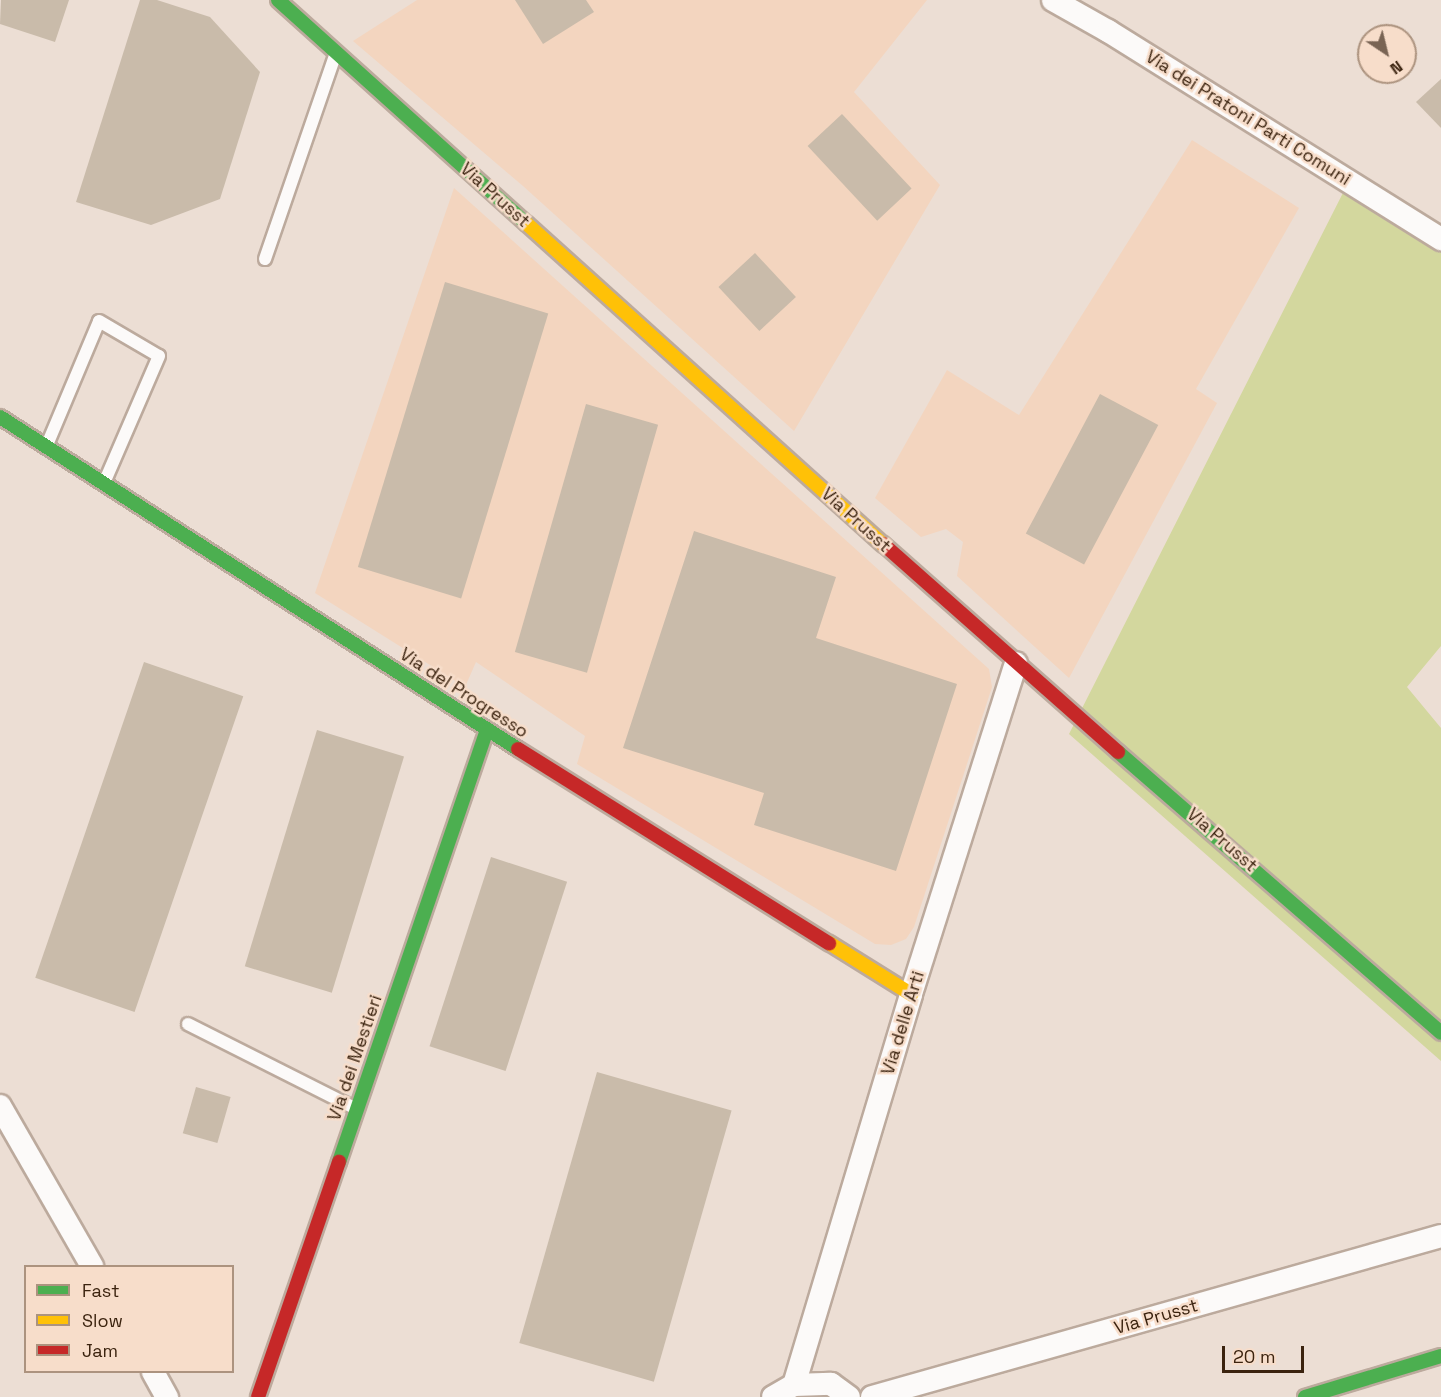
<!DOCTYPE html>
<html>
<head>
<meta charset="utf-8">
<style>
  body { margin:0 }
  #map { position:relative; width:1441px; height:1397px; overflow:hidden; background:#ecded4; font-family:"Space Grotesk",sans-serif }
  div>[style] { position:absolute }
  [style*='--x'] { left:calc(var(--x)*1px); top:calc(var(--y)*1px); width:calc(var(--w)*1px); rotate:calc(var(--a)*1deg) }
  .built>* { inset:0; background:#f3d5bf }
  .green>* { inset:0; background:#d3d79e }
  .building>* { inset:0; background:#c9bbaa; transform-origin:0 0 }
  .roads { filter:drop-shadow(2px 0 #bcaa9d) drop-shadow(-2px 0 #bcaa9d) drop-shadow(0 2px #bcaa9d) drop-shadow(0 -2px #bcaa9d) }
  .lane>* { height:12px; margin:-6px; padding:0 6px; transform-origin:6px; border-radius:6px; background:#fcfaf9 }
  .street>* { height:22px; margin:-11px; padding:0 11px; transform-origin:11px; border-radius:11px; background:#fcfaf9 }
  .fast>* { height:14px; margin:-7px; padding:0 7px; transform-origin:7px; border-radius:7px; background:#4caf50 }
  .slow>* { height:14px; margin:-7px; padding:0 7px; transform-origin:7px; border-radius:7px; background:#ffc107 }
  .jam>* { height:14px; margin:-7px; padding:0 7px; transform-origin:7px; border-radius:7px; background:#c62828 }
  span { translate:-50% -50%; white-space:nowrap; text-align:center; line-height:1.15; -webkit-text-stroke:5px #f7ddca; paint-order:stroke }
  .street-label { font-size:18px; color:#3b230f }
  .legend { position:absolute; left:24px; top:1265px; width:210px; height:108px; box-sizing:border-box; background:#f7ddca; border:2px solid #ac937f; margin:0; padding:8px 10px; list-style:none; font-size:18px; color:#3b230f }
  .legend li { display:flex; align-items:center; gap:12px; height:30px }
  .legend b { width:30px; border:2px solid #ac937f }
  .north { position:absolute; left:1357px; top:24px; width:60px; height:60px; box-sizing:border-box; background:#f7ddca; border:2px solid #ac937f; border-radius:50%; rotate:145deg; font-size:16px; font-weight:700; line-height:24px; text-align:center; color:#3b230f }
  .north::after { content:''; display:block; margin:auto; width:21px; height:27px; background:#796454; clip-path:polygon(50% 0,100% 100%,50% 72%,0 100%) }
  .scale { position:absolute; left:1222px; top:1346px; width:82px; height:27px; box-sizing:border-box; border:3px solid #3b230f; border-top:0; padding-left:8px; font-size:18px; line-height:21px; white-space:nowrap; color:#3b230f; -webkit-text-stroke:4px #f7ddca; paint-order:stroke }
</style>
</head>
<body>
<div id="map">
  <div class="built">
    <div style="clip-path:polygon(417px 0,927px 0,854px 92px,940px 185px,794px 431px,523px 186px,353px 41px)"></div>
    <div style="clip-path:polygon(1192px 140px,1299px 208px,1196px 389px,1217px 403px,1069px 678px,957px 576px,963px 542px,946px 529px,921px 537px,875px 498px,947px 370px,1019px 415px)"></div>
    <div style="clip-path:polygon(454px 188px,989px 669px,992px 687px,914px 927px,906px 939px,891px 945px,875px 944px,577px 764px,585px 736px,476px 662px,465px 687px,315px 593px)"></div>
  </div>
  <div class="green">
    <div style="clip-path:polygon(1349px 181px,1441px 239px,1441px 646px,1407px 687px,1441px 728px,1441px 1061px,1069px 734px)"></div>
  </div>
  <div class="building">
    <div style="clip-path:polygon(1px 0,69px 0,55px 42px,0 24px)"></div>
    <div style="clip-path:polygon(140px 0,157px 0,210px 17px,260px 72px,220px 199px,151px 225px,76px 202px)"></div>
    <div style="clip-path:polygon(515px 0,586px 0,594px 12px,543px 44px)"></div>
    <div style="clip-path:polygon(1441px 79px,1441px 128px,1416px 102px)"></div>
    <div style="left:842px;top:114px;width:102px;height:47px;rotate:47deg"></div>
    <div style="left:755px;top:253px;width:60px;height:50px;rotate:47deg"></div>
    <div style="left:445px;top:282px;width:108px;height:298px;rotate:17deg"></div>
    <div style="left:1100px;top:394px;width:66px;height:158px;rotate:28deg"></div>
    <div style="left:586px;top:404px;width:75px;height:258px;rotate:16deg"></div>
    <div style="clip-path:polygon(694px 531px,836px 577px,816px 638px,957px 684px,896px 871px,754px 825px,764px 793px,623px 748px)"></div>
    <div style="left:144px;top:662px;width:105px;height:334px;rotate:19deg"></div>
    <div style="left:317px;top:730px;width:91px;height:247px;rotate:17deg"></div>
    <div style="left:491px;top:857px;width:80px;height:199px;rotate:18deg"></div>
    <div style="left:597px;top:1072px;width:140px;height:282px;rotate:16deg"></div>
    <div style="left:196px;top:1087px;width:36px;height:48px;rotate:16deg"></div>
  </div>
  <div class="roads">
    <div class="lane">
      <div style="--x:265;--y:259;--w:215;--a:-71"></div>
      <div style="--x:47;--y:445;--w:134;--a:-67.2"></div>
      <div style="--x:99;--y:321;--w:69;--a:30.3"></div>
      <div style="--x:159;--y:356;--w:138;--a:113.4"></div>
      <div style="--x:188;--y:1024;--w:188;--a:26.8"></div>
    </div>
    <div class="street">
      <div style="--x:1053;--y:0;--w:63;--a:29.4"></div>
      <div style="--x:1108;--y:31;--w:393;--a:32"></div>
      <div style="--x:0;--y:1106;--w:185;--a:60.1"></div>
      <div style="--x:153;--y:1372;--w:29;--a:61"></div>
      <div style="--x:794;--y:1385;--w:408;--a:-73.3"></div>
      <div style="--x:911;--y:994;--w:347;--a:-72.4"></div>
      <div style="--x:773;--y:1397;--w:24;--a:-30"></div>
      <div style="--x:794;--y:1385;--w:37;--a:-2"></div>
      <div style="--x:831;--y:1384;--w:22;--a:36"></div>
      <div style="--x:872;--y:1397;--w:591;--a:-15.8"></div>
    </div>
    <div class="fast">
      <div style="--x:278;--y:0;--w:335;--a:42"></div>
      <div style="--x:0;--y:417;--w:615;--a:32.66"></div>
      <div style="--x:1118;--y:752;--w:428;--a:41"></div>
      <div style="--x:339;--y:1162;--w:457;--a:-71.1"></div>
      <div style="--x:1305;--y:1397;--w:142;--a:-16.8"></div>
    </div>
    <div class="slow">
      <div style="--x:527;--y:224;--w:479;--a:42"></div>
      <div style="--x:829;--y:943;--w:97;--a:31.9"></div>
    </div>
    <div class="jam">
      <div style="--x:883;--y:544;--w:314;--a:41.5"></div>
      <div style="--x:518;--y:749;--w:367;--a:32"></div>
      <div style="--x:258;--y:1397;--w:249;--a:-71"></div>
    </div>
  </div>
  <div class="street-label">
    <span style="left:1248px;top:118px;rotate:32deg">Via dei Pratoni Parti Comuni</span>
    <span style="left:495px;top:195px;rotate:42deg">Via Prusst</span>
    <span style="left:856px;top:520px;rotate:42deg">Via Prusst</span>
    <span style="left:464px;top:693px;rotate:33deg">Via del Progresso</span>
    <span style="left:1222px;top:840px;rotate:41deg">Via Prusst</span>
    <span style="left:903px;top:1023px;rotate:-73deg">Via delle Arti</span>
    <span style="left:355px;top:1058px;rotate:-71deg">Via dei Mestieri</span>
    <span style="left:1156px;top:1317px;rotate:-16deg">Via Prusst</span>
  </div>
  <ul class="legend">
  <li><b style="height:8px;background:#4caf50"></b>Fast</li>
  <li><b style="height:8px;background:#ffc107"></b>Slow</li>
  <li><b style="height:8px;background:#c62828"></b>Jam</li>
  </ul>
  <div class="north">N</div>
  <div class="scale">20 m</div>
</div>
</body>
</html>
